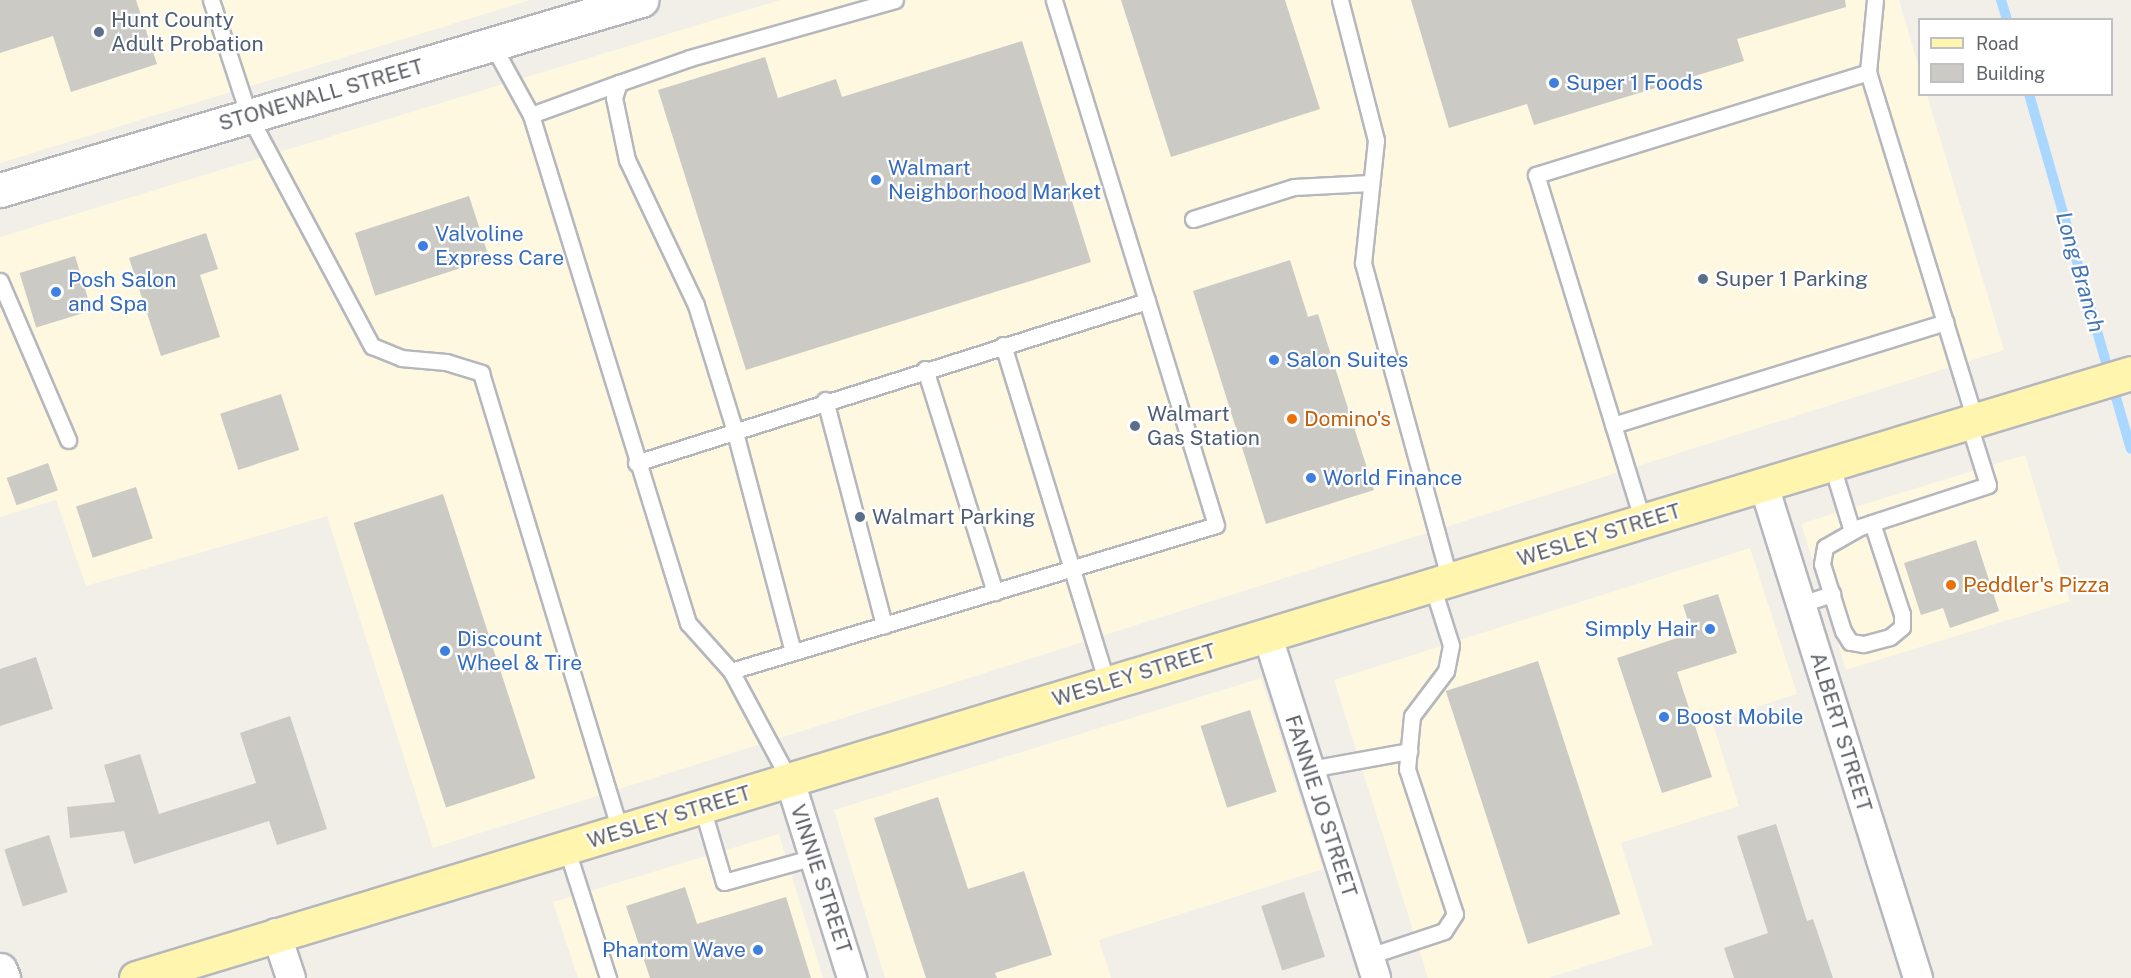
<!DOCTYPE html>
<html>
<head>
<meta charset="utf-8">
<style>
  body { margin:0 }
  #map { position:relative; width:2131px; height:978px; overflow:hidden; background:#f1efe8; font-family:"Public Sans",sans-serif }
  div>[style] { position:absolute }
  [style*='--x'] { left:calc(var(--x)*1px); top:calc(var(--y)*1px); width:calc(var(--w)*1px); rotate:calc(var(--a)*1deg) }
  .commercial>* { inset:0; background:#fef8e0; transform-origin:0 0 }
  .stream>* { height:10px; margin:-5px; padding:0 5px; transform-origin:5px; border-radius:5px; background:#aad7ff }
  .building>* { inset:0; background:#cccac5; transform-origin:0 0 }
  .roads { filter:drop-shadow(2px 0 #b5b7bc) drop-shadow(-2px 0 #b5b7bc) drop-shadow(0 2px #b5b7bc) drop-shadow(0 -2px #b5b7bc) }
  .lane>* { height:15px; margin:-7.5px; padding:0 7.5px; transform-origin:7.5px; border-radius:7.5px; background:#fff }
  .street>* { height:28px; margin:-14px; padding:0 14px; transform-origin:14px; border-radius:14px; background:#fff }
  .secondary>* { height:33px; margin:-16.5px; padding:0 16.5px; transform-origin:16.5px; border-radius:16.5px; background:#fff }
  .primary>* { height:33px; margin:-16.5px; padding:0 16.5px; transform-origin:16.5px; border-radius:16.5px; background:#fff5af }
  .dots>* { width:16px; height:16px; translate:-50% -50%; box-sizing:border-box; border:3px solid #fff; border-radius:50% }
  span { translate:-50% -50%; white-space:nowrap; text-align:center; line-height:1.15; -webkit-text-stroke:4.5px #fff; paint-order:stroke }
  .service-label { font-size:21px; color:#4e5e75 }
  .left { translate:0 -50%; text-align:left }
  .shop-label { font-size:21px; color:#366cbe }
  .right { translate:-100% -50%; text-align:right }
  .street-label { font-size:21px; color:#5f6268 }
  .food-label { font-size:21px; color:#c56008 }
  .water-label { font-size:22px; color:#4376b3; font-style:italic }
  .legend { position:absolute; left:1918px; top:18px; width:195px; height:78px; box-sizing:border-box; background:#fff; border:2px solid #bfc0c3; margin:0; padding:8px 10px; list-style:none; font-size:18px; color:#5f6268 }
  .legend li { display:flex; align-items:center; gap:12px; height:30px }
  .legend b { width:30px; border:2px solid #bfc0c3 }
</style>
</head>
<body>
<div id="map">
  <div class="commercial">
    <div style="clip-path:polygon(0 0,530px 0,0 163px)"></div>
    <div style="clip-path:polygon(780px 0,1899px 0,1919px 68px,1920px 94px,1927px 95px,2004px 350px,433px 848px,327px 516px,86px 586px,56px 500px,0 517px,0 237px)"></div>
    <div style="left:2025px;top:455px;width:153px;height:234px;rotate:73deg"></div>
    <div style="clip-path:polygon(1750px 548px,1797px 694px,1712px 721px,1739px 806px,1621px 843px,1653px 945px,1548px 978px,1428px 978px,1334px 680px)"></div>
    <div style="clip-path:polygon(1261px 678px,1323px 869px,1099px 940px,1111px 978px,885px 978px,834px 810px)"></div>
    <div style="clip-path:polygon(779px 834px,823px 978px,578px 978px,553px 902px)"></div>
  </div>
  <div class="stream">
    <div style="--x:2001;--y:0;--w:21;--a:73"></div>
    <div style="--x:2029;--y:94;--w:369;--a:74"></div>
  </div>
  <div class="building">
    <div style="clip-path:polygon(0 0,136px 0,157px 64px,71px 92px,53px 36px,0 53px)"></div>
    <div style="clip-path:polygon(1121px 0,1285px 0,1320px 109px,1171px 157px)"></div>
    <div style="clip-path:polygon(1411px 0,1845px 0,1846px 7px,1737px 39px,1744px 61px,1534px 125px,1527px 104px,1449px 128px)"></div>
    <div style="clip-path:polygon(1022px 41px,1091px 262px,746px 370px,658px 90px,765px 57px,778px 98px,836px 79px,842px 97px)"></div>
    <div style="left:469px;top:196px;width:66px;height:120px;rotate:72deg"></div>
    <div style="clip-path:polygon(206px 233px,218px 269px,200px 275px,220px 337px,161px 356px,129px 258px)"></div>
    <div style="left:75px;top:256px;width:57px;height:58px;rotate:73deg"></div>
    <div style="clip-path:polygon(1290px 260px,1308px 317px,1318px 314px,1374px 490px,1266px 524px,1193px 291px)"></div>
    <div style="left:281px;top:394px;width:59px;height:64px;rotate:72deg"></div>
    <div style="left:48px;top:463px;width:29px;height:44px;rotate:70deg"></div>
    <div style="left:136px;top:487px;width:54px;height:63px;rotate:72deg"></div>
    <div style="left:443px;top:494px;width:299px;height:94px;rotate:72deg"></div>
    <div style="clip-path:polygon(1976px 540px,1999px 611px,1950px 628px,1943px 608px,1921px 615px,1904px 563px)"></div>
    <div style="clip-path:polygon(1718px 594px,1737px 653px,1677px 672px,1712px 777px,1662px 793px,1617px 658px,1692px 633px,1683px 605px)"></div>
    <div style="clip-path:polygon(36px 657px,53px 709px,0 726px,0 669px)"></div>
    <div style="left:1538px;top:661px;width:266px;height:97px;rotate:72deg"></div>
    <div style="left:1250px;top:710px;width:86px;height:52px;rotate:72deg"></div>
    <div style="clip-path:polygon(290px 716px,327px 829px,277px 845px,269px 821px,134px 864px,124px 831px,70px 838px,67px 807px,115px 802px,104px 765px,140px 754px,159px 814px,256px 783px,240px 733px)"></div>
    <div style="clip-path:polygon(938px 797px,968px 889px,1024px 871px,1052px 955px,995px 973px,997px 978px,926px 978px,874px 818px)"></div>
    <div style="clip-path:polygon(1776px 824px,1807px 921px,1813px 919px,1833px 978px,1734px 978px,1724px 948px,1768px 933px,1737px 836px)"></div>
    <div style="left:49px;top:835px;width:60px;height:47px;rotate:72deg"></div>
    <div style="clip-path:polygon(685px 887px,697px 924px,786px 897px,811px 978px,650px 978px,626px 906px)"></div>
    <div style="left:1304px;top:892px;width:68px;height:45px;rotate:72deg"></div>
  </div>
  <div class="roads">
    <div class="lane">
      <div style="--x:211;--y:0;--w:122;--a:71.9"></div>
      <div style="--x:249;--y:116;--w:261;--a:61.9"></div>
      <div style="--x:372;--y:346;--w:31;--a:22"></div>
      <div style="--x:401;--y:358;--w:45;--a:5.1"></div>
      <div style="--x:446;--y:362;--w:37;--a:17"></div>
      <div style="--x:481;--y:373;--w:479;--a:73.1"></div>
      <div style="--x:1340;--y:0;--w:145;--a:75.6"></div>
      <div style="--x:1376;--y:140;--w:124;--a:96"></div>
      <div style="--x:1363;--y:263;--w:329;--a:74.7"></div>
      <div style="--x:1875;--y:0;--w:72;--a:95.6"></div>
      <div style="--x:1868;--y:72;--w:363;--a:72.9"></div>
      <div style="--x:492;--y:44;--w:81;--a:61.2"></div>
      <div style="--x:531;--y:115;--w:532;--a:72.83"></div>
      <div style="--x:688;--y:623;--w:64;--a:48.1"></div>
      <div style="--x:731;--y:671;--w:125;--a:61.8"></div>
      <div style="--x:531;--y:115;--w:94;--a:-20"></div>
      <div style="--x:1193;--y:219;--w:106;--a:-17.6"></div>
      <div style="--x:1294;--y:187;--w:76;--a:-3"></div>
      <div style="--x:0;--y:281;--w:173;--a:66.8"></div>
      <div style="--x:1003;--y:345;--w:354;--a:72.9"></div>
      <div style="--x:925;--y:369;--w:234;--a:72.6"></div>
      <div style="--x:825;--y:400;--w:233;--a:75.3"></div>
      <div style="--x:1613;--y:425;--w:348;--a:-17.2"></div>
      <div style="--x:636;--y:463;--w:536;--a:-17.59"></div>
      <div style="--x:1147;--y:301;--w:315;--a:-107.2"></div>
      <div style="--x:1832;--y:466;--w:68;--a:72.9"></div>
      <div style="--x:1643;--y:522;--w:363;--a:-107.1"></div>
      <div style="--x:1536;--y:175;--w:348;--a:-17.2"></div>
      <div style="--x:1872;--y:523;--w:96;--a:71.8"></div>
      <div style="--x:1902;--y:614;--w:13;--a:90"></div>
      <div style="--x:1902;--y:627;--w:16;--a:140"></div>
      <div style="--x:1890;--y:637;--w:28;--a:165"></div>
      <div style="--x:1863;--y:644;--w:13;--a:-171"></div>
      <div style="--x:1850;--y:642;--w:13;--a:-122"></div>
      <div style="--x:1843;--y:631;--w:70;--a:-107.4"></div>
      <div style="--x:1822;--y:564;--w:17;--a:-80"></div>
      <div style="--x:1825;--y:547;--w:40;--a:-29.7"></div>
      <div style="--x:1860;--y:527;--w:13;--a:-18"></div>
      <div style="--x:1872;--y:523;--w:122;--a:-18.1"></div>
      <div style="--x:1988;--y:485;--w:67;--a:-107.4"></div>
      <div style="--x:1801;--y:604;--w:33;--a:-18"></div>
      <div style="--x:793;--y:652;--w:232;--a:-104.8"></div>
      <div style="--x:734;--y:428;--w:129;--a:-107.2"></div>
      <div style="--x:696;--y:305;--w:161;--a:-115.4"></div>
      <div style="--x:627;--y:160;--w:63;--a:-101.8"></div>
      <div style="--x:614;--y:98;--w:16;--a:-72"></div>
      <div style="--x:619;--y:83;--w:75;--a:-19.4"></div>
      <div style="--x:690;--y:58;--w:213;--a:-15.8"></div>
      <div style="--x:731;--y:671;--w:506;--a:-16.75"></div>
      <div style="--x:1216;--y:525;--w:234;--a:-107.1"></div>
      <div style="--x:1310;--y:769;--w:101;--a:-10.3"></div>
      <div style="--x:702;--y:807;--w:78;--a:73.7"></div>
      <div style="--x:724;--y:882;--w:93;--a:-15.5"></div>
      <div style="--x:566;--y:847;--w:138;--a:72.2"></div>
      <div style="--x:1369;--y:956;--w:79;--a:-18.4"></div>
      <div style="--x:1444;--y:931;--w:20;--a:-57"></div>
      <div style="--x:1455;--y:914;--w:153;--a:-108.3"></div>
      <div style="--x:1407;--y:769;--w:53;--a:-84.6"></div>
      <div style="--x:1412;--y:716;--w:56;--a:-52.9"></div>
      <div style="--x:1446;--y:671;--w:26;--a:-79"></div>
      <div style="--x:1451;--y:645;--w:63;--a:-107.6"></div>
    </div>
    <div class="street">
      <div style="--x:1764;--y:486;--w:516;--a:72.62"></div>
      <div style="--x:1267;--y:634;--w:361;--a:72.4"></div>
      <div style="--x:790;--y:781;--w:207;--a:72.5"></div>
      <div style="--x:276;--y:933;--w:47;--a:71.6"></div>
    </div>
    <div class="secondary">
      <div style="--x:0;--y:190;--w:669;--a:-16.51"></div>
      <div style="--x:0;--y:970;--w:9;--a:69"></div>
    </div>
    <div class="primary">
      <div style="--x:136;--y:978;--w:2085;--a:-16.87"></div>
    </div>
  </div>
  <div class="dots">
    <div style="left:99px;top:32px;background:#5c6f8a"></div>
    <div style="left:1554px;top:83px;background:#3f7fe0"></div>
    <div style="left:876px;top:180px;background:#3f7fe0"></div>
    <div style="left:423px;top:246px;background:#3f7fe0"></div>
    <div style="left:1703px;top:279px;background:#5c6f8a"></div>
    <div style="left:56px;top:292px;background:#3f7fe0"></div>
    <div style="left:1274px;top:360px;background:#3f7fe0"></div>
    <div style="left:1292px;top:419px;background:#e8710a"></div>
    <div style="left:1135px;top:426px;background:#5c6f8a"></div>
    <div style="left:1311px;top:478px;background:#3f7fe0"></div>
    <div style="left:860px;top:517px;background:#5c6f8a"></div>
    <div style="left:1951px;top:585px;background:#e8710a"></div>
    <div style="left:1710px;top:629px;background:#3f7fe0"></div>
    <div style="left:445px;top:651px;background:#3f7fe0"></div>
    <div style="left:1664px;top:717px;background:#3f7fe0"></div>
    <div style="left:758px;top:950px;background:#3f7fe0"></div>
  </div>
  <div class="service-label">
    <span class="left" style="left:111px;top:32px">Hunt County<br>Adult Probation</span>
    <span class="left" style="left:1715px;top:279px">Super 1 Parking</span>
    <span class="left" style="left:1147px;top:426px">Walmart<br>Gas Station</span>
    <span class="left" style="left:872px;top:517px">Walmart Parking</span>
  </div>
  <div class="shop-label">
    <span class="left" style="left:1566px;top:83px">Super 1 Foods</span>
    <span class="left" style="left:888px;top:180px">Walmart<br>Neighborhood Market</span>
    <span class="left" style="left:435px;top:246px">Valvoline<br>Express Care</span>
    <span class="left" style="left:68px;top:292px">Posh Salon<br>and Spa</span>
    <span class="left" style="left:1286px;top:360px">Salon Suites</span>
    <span class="left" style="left:1323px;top:478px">World Finance</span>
    <span class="right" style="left:1698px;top:629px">Simply Hair</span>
    <span class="left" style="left:457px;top:651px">Discount<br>Wheel &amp; Tire</span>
    <span class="left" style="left:1676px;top:717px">Boost Mobile</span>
    <span class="right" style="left:746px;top:950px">Phantom Wave</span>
  </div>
  <div class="street-label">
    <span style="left:321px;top:95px;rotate:-16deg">STONEWALL STREET</span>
    <span style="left:1599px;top:535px;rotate:-17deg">WESLEY STREET</span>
    <span style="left:1134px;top:675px;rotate:-17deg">WESLEY STREET</span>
    <span style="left:1841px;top:732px;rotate:73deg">ALBERT STREET</span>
    <span style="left:1321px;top:806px;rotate:72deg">FANNIE JO STREET</span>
    <span style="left:669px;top:817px;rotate:-17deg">WESLEY STREET</span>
    <span style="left:821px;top:879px;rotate:72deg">VINNIE STREET</span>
  </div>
  <div class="food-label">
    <span class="left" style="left:1304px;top:419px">Domino's</span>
    <span class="left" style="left:1963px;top:585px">Peddler's Pizza</span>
  </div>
  <div class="water-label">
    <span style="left:2080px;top:272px;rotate:74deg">Long Branch</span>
  </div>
  <ul class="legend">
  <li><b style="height:8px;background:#fff5af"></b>Road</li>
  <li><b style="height:16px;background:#cccac5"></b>Building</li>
  </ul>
</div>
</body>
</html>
